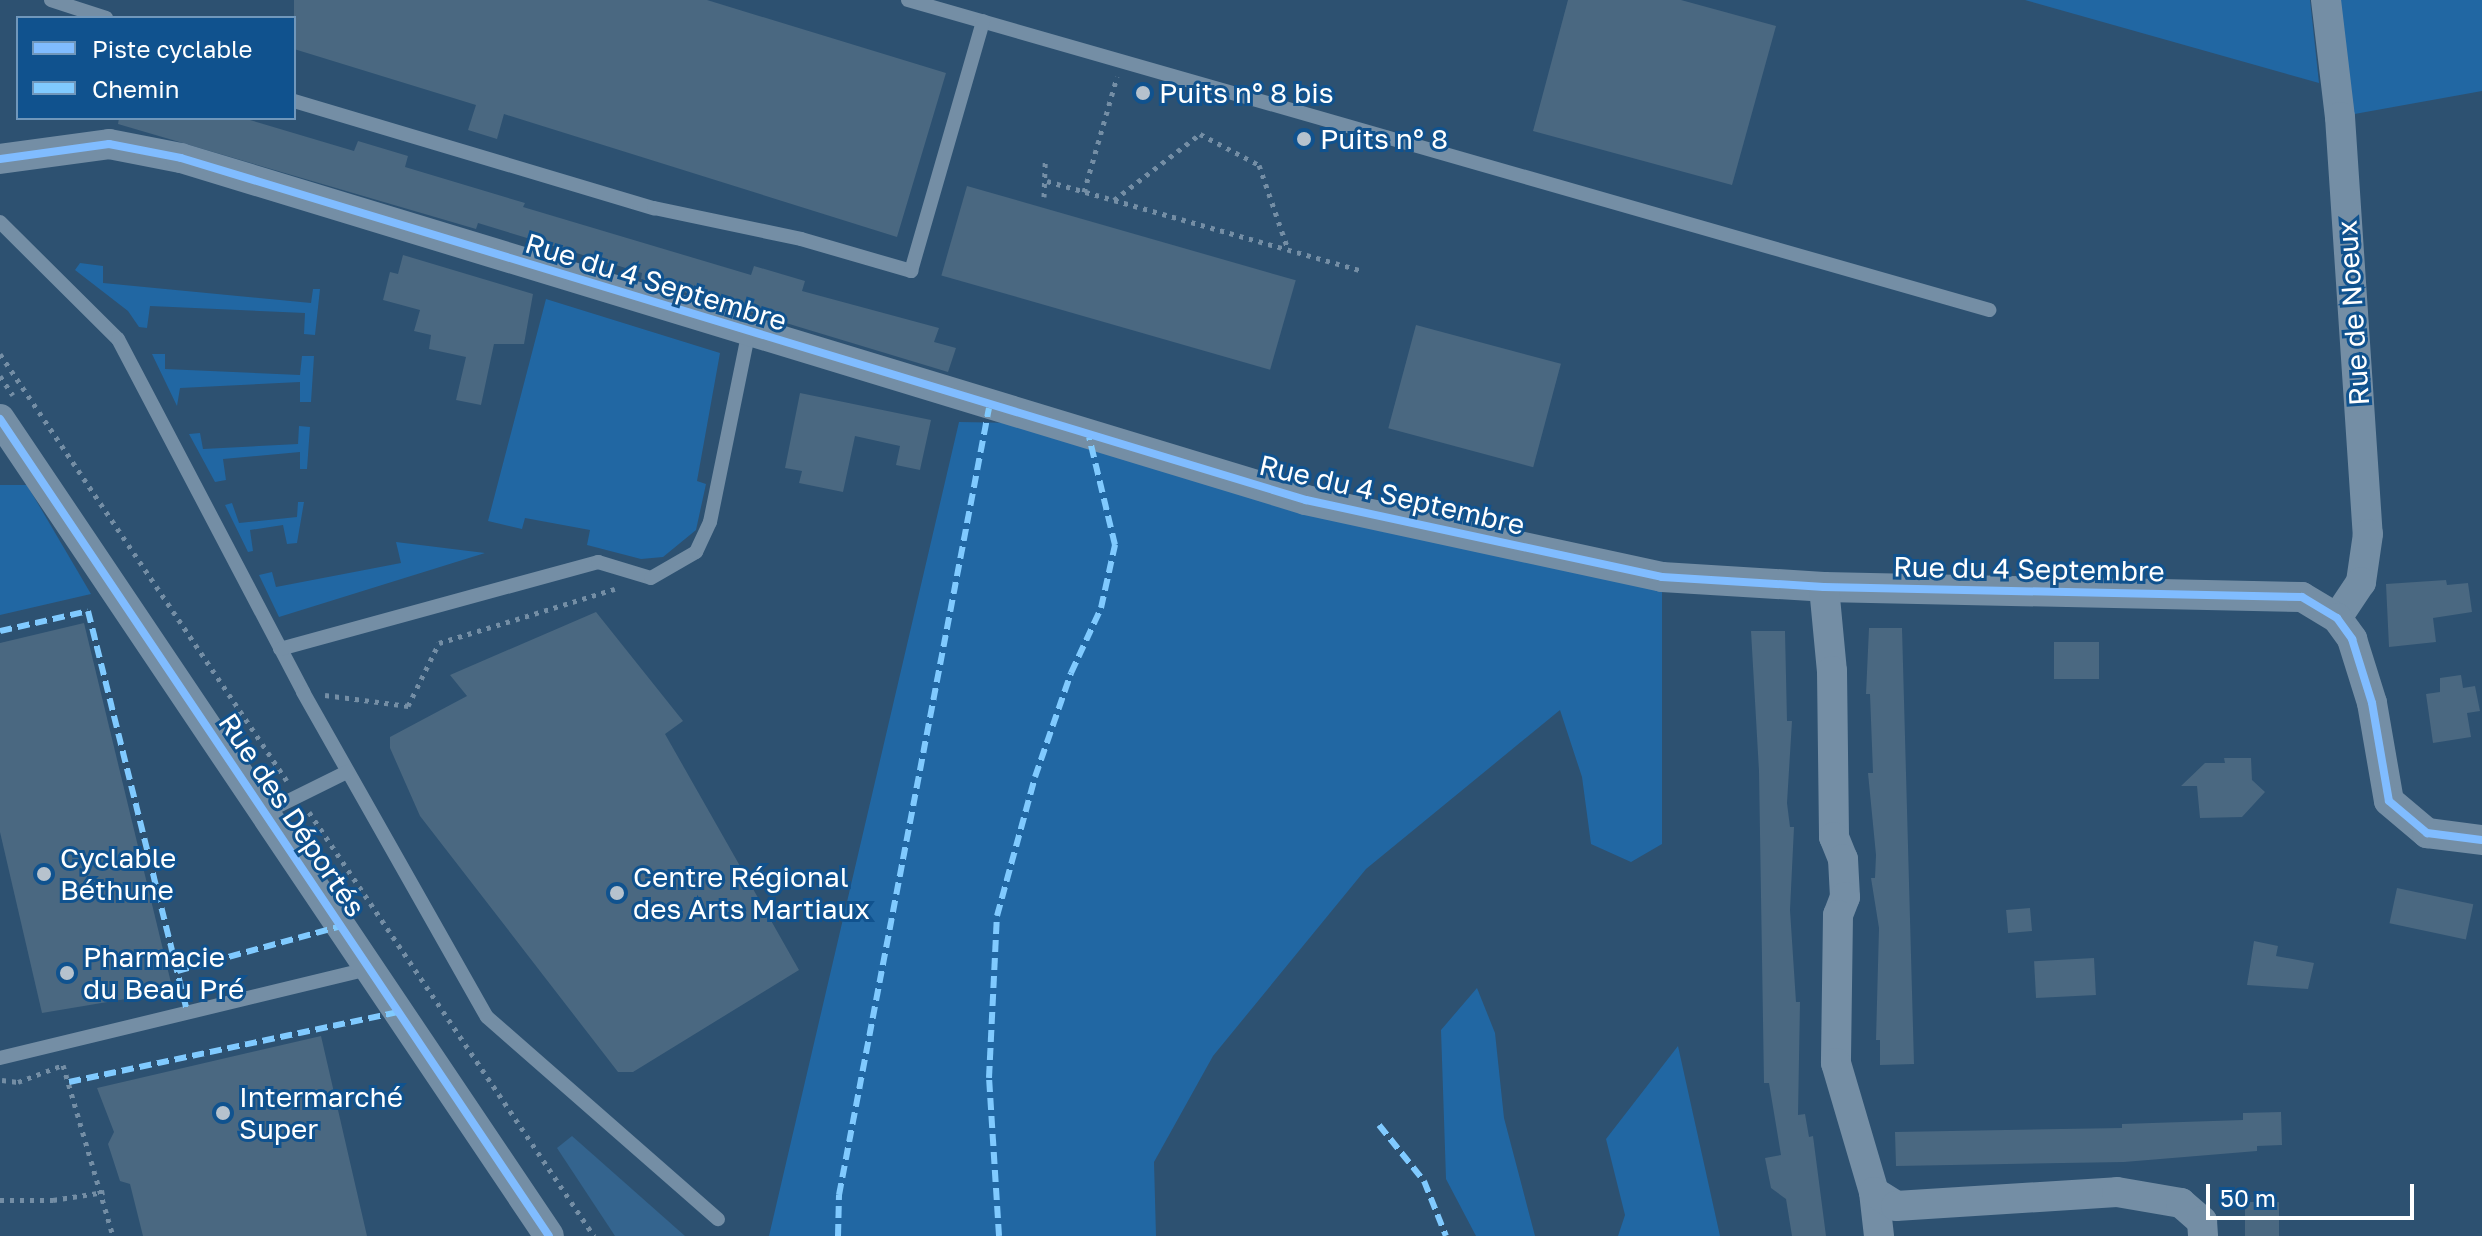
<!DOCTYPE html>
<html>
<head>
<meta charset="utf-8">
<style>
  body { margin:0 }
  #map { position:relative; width:2482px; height:1236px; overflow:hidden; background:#2d5171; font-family:"Golos Text",sans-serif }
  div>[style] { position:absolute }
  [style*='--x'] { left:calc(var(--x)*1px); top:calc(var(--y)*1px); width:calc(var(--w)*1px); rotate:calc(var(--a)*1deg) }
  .green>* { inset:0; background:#2167a3 }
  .water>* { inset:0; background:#34648e }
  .building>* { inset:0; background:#4a6881; transform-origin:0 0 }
  .path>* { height:5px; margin-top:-2.5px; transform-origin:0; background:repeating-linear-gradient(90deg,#748ea5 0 4px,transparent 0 10px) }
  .service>* { height:14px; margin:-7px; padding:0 7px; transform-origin:7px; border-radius:7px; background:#748ea5 }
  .minor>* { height:30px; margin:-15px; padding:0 15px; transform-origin:15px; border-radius:15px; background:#748ea5 }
  .quiet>* { height:6px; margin-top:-3px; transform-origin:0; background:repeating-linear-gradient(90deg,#80caff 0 12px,transparent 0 18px) }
  .cycleway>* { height:8px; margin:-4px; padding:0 4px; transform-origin:4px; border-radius:4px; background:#80bcff }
  .dots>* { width:22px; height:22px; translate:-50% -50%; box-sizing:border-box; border:4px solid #10528e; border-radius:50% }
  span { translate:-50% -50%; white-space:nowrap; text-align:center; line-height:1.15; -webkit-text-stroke:6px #10528e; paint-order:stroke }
  .poi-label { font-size:28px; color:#fff }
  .left { translate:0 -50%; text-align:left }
  .street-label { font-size:28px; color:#fff }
  .legend { position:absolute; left:16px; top:16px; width:280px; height:104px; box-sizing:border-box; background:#10528e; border:2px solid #7097bb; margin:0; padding:10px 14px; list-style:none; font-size:24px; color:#fff }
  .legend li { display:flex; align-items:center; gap:16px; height:40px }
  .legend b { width:40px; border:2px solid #7097bb }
  .scale { position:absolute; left:2206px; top:1184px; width:208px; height:36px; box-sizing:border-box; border:4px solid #fff; border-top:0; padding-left:10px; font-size:24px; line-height:28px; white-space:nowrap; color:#fff; -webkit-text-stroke:6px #10528e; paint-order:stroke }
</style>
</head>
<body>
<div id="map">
  <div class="green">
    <div style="clip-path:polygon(2025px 0,2310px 0,2319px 83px)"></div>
    <div style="clip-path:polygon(2340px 0,2482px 0,2482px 91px,2349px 115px)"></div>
    <div style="clip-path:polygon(80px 263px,103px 266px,103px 283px,311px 303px,313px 289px,320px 289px,315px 335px,304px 334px,305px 313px,150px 306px,147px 328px,139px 327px,128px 311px,75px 270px)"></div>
    <div style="clip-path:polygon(546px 299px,720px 353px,697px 481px,706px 484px,696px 530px,663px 557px,641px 559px,587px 545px,590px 530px,525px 518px,522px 529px,488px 521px)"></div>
    <div style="clip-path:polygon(152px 354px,165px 354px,165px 369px,300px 375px,302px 356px,314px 356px,311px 402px,300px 402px,300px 382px,180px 388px,177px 406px)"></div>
    <div style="clip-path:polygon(959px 422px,1017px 423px,1662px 577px,1662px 844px,1631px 862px,1591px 844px,1582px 777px,1560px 710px,1366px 869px,1213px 1056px,1154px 1162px,1156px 1236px,769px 1236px)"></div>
    <div style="clip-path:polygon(299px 426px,310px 427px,307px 469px,300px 469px,300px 452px,223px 459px,226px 480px,215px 482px,189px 434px,200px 433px,203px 449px,298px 444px)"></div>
    <div style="clip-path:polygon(0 485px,27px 485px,91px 594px,0 615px)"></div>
    <div style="clip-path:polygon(298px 502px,304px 502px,297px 543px,287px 544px,283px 525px,250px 530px,253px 551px,248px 552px,225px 505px,232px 503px,239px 523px,297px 517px)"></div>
    <div style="clip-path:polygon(396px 542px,485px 553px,279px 617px,259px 575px,272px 572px,276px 587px,401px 563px)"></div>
    <div style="clip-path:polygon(1477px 988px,1495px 1033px,1504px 1118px,1535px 1236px,1476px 1236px,1446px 1179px,1441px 1030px)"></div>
    <div style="clip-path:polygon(1678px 1046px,1720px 1236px,1618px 1236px,1625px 1215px,1606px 1139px)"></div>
  </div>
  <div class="water">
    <div style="clip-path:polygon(572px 1136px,685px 1236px,615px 1236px,557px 1148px)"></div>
  </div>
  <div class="building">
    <div style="clip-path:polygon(294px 0,707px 0,946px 73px,897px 237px,504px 114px,497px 139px,468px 130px,476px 105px,294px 49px)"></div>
    <div style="clip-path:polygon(1568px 0,1681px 0,1776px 26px,1732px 185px,1533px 131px)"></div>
    <div style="clip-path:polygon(119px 118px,243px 118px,354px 151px,358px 141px,408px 156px,405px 167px,525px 203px,523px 207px,751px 275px,754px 266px,805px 281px,802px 291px,939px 328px,934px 342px,956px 348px,948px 372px,641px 279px,642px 273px,478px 223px,476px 229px,118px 124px)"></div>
    <div style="left:967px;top:186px;width:342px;height:93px;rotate:16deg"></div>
    <div style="clip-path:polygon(403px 255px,533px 294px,524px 344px,494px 344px,481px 405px,456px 400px,466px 357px,429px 349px,431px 335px,414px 331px,420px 310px,383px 300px,390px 272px,398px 274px)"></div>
    <div style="left:1416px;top:325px;width:150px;height:107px;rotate:15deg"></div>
    <div style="clip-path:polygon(800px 393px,931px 420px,920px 470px,896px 465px,900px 446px,855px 436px,843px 492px,799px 483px,802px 471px,785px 468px)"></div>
    <div style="clip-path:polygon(2446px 580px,2447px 585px,2468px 583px,2472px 612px,2433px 618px,2436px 642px,2389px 647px,2386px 584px)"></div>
    <div style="clip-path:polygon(596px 612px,683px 721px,665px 734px,799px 970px,633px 1072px,618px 1072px,420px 816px,390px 748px,390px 737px,467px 696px,450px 675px)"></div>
    <div style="clip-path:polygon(84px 623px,173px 991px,42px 1013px,0 832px,0 643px)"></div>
    <div style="clip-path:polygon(1869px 628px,1902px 628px,1914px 1064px,1880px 1065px,1880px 1040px,1876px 1040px,1879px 928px,1871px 878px,1875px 878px,1876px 855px,1868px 773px,1873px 773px,1870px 694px,1866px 694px)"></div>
    <div style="clip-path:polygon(1751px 631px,1785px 631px,1787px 721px,1792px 721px,1787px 803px,1790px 827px,1794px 827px,1790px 910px,1796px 1002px,1800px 1002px,1798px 1115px,1805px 1114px,1809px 1137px,1813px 1136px,1826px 1236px,1792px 1236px,1786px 1199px,1771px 1188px,1765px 1158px,1781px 1155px,1769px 1083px,1764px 1083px,1759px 771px)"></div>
    <div style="left:2099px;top:642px;width:37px;height:45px;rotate:90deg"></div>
    <div style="clip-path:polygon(2461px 675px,2463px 688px,2475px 686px,2480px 711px,2467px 713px,2471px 737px,2433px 743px,2426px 694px,2440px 692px,2440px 678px)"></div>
    <div style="clip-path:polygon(2224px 758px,2251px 758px,2252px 780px,2265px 792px,2242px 817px,2200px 818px,2197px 786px,2181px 786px,2205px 763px,2225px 763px)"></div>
    <div style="left:2397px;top:888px;width:78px;height:36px;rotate:12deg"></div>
    <div style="left:2030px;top:908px;width:23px;height:24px;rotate:85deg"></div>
    <div style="clip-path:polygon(2254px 941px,2278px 946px,2276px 956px,2314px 963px,2308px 989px,2247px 985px)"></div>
    <div style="left:2094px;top:958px;width:37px;height:60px;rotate:87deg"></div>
    <div style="clip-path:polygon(321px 1036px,367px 1236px,143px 1236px,130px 1184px,120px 1181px,108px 1144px,114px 1132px,97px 1088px)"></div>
    <div style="clip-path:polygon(2281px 1112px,2282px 1145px,2257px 1146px,2257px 1151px,2124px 1162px,1896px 1166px,1895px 1132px,2122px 1128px,2122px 1124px,2243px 1120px,2243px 1113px)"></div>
    <div style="left:2245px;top:1202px;width:34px;height:34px"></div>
  </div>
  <div class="path">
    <div style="--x:1047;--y:181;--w:328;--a:15.9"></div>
    <div style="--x:1084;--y:192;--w:120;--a:-74"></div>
    <div style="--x:1044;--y:197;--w:35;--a:-88"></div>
    <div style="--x:1114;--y:200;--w:108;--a:-37.5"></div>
    <div style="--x:1200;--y:134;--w:67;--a:27.7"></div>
    <div style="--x:1259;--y:165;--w:89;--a:71"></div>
    <div style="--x:0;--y:354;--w:514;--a:56.09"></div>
    <div style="--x:0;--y:376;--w:23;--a:56"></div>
    <div style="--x:325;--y:695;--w:84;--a:7.5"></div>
    <div style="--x:408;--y:706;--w:70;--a:-63.8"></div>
    <div style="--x:439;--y:643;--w:184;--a:-17.1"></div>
    <div style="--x:309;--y:812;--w:511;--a:56.09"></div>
    <div style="--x:2;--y:1080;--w:16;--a:7"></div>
    <div style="--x:18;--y:1082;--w:48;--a:-20.7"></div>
    <div style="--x:63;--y:1065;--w:178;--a:73.7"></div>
    <div style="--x:0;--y:1200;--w:53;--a:0"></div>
    <div style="--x:53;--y:1200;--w:52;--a:-8.9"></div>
  </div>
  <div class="service">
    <div style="--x:51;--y:0;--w:58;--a:18.1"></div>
    <div style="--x:908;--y:0;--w:1125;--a:16"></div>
    <div style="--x:294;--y:101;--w:376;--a:16.6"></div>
    <div style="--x:654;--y:208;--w:150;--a:11.9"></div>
    <div style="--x:801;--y:239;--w:115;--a:16.2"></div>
    <div style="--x:911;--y:271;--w:260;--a:-73.9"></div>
    <div style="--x:0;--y:222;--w:166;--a:44.8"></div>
    <div style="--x:118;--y:339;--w:399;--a:62.3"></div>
    <div style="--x:303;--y:692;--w:373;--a:60.5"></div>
    <div style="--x:487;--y:1017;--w:307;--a:41.2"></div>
    <div style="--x:280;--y:649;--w:330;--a:-15.3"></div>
    <div style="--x:598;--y:562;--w:55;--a:16.8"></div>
    <div style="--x:651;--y:578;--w:52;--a:-30"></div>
    <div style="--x:696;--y:552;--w:33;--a:-65"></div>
    <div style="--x:710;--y:522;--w:195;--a:-78.5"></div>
    <div style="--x:264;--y:813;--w:93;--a:-26.3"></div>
    <div style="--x:0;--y:1058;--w:380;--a:-13.6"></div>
  </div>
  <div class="minor">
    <div style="--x:2326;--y:0;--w:118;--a:83.2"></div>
    <div style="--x:2340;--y:117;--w:418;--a:86.2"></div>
    <div style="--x:2368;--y:534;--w:49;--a:98.3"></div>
    <div style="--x:2361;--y:582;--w:43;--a:123.7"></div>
    <div style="--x:0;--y:159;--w:110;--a:-7.8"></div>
    <div style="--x:109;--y:144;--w:73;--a:11"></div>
    <div style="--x:181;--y:158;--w:1176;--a:16.91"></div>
    <div style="--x:1306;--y:500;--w:364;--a:12.2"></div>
    <div style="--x:1662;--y:577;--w:162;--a:3.5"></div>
    <div style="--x:1824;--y:587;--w:478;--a:1.2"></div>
    <div style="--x:2302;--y:597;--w:41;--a:31"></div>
    <div style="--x:2337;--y:618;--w:26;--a:54"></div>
    <div style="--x:2352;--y:639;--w:67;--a:72.6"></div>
    <div style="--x:2372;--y:703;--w:99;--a:80.2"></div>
    <div style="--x:2389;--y:801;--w:50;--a:40.1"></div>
    <div style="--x:2427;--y:833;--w:55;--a:7.3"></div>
    <div style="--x:0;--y:419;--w:984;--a:56.1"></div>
    <div style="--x:1824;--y:587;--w:84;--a:84.6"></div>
    <div style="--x:1832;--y:671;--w:166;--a:89.3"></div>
    <div style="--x:1834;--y:837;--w:24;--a:68"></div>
    <div style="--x:1843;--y:859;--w:38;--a:87"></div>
    <div style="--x:1845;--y:897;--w:19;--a:111"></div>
    <div style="--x:1838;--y:915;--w:148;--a:90.8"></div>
    <div style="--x:1836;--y:1063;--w:134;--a:73.6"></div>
    <div style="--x:1874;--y:1192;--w:44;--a:83.5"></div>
    <div style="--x:1874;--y:1192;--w:26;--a:32"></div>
    <div style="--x:1896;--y:1206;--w:221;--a:-3.6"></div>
    <div style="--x:2117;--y:1192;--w:65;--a:9.8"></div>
    <div style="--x:2181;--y:1203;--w:28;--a:41"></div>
    <div style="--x:2202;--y:1221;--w:15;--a:86"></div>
  </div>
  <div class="quiet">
    <div style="--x:0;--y:631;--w:90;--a:-12.8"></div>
    <div style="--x:88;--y:611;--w:412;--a:76.1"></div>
    <div style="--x:177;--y:971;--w:170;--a:-15.3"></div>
    <div style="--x:69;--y:1082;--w:337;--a:-12"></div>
    <div style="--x:1379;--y:1125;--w:72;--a:51.2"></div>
    <div style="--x:1424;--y:1181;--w:59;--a:68.2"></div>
    <div style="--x:838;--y:1236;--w:41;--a:-88.6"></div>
    <div style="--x:839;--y:1195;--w:801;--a:-79.21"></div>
    <div style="--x:999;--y:1236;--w:158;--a:-93.6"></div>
    <div style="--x:989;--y:1078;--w:162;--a:-87.2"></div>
    <div style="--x:997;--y:916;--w:144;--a:-74.7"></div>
    <div style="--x:1035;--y:777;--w:110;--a:-70.9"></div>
    <div style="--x:1071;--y:673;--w:72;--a:-65.2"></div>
    <div style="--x:1101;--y:608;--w:65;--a:-77.5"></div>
    <div style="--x:1115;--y:545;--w:111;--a:-103.5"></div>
  </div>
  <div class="cycleway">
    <div style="--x:0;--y:159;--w:110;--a:-7.8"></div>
    <div style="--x:109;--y:144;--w:73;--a:11"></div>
    <div style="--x:181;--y:158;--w:1176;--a:16.91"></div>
    <div style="--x:1306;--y:500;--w:364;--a:12.2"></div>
    <div style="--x:1662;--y:577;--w:162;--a:3.5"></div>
    <div style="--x:1824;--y:587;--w:478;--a:1.2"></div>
    <div style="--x:2302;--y:597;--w:41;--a:31"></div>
    <div style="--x:2337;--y:618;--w:26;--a:54"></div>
    <div style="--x:2352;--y:639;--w:67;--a:72.6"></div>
    <div style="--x:2372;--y:703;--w:99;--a:80.2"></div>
    <div style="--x:2389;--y:801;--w:50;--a:40.1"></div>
    <div style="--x:2427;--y:833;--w:55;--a:7.3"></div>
    <div style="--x:0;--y:419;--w:984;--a:56.1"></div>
  </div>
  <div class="dots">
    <div style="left:1143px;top:93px;background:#b6c2cd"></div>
    <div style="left:1304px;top:139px;background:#b6c2cd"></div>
    <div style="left:44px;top:874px;background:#b6c2cd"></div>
    <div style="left:617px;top:893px;background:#b6c2cd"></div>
    <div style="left:67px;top:973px;background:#b6c2cd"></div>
    <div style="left:223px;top:1113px;background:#b6c2cd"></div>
  </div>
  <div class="poi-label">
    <span class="left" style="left:1159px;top:93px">Puits n° 8 bis</span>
    <span class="left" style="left:1320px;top:139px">Puits n° 8</span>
    <span class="left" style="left:60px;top:874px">Cyclable<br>Béthune</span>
    <span class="left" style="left:633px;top:893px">Centre Régional<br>des Arts Martiaux</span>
    <span class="left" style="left:83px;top:973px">Pharmacie<br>du Beau Pré</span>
    <span class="left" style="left:239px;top:1113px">Intermarché<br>Super</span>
  </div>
  <div class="street-label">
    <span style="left:656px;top:282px;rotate:17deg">Rue du 4 Septembre</span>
    <span style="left:2353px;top:313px;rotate:-94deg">Rue de Noeux</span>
    <span style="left:1392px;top:495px;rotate:13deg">Rue du 4 Septembre</span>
    <span style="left:2029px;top:569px;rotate:1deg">Rue du 4 Septembre</span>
    <span style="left:292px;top:815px;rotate:56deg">Rue des Déportés</span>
  </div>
  <ul class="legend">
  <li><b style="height:10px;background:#80bcff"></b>Piste cyclable</li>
  <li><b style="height:10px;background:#80caff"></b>Chemin</li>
  </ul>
  <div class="scale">50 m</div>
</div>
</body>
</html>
